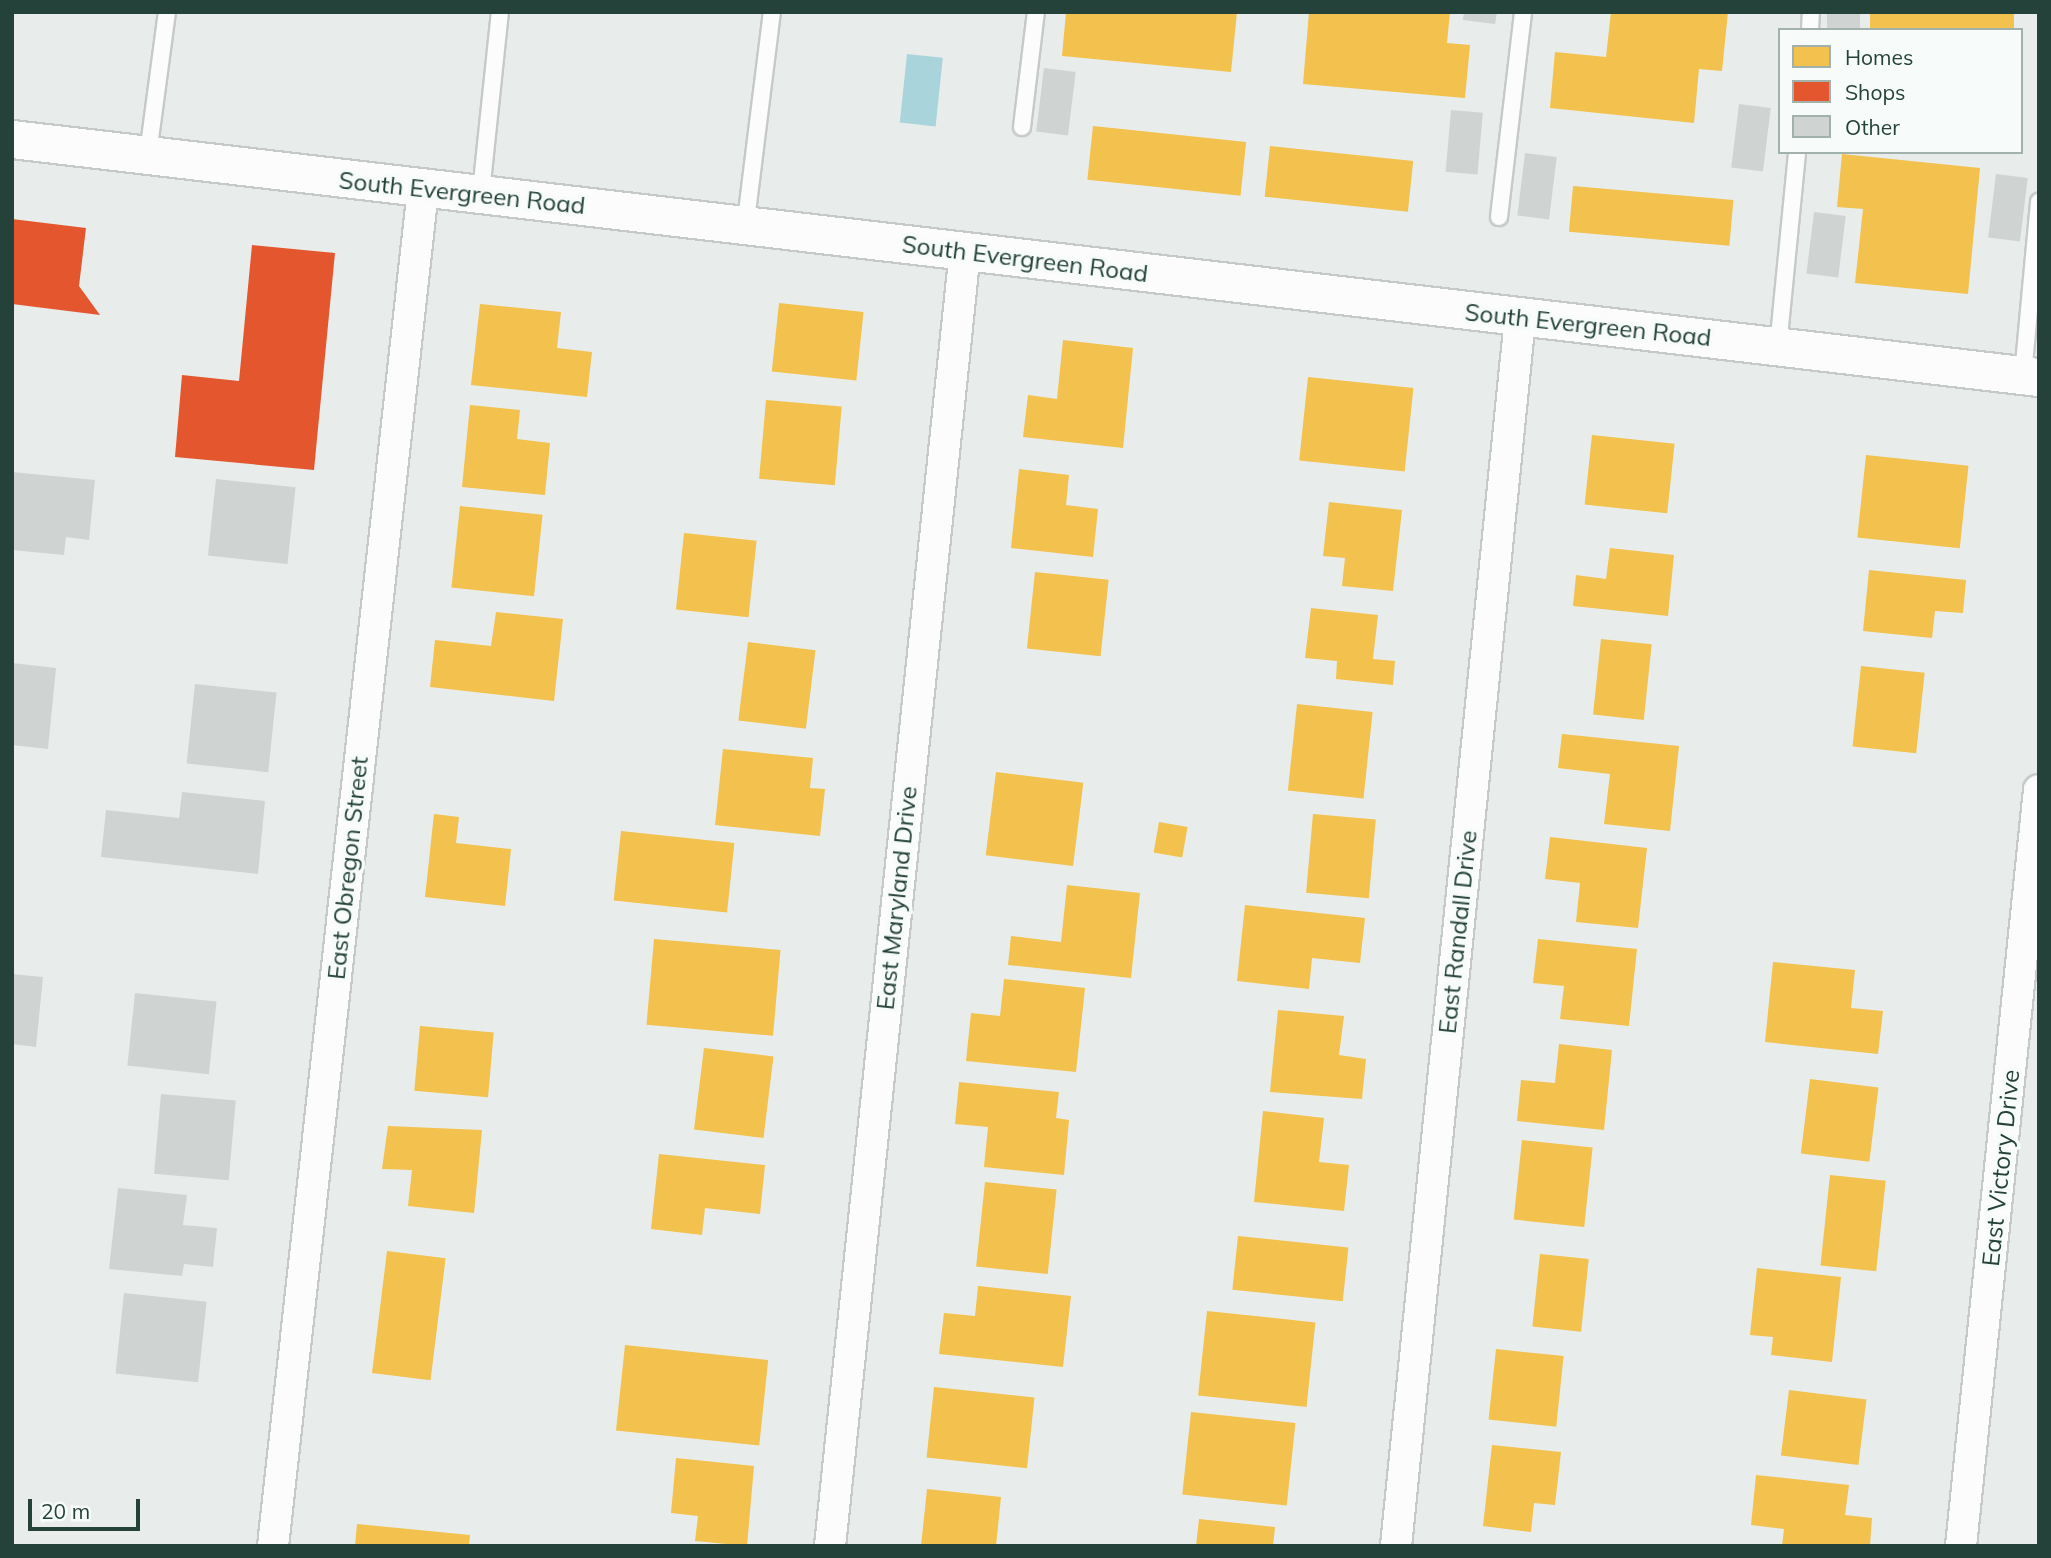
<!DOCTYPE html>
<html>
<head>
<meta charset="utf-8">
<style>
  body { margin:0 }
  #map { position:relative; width:2051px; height:1558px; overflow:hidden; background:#e8edeb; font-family:Mulish,sans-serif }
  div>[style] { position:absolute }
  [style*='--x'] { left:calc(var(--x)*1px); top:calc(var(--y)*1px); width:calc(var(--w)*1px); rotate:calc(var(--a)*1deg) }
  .water>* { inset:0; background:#a9d4db; transform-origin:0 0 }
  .homes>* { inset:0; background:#f2c14e; transform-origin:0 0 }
  .shops>* { inset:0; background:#e4572e }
  .building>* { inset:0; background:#cfd4d2; transform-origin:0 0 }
  .roads { filter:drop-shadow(2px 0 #c5cac8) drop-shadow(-2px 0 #c5cac8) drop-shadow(0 2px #c5cac8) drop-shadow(0 -2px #c5cac8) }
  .service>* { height:16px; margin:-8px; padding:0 8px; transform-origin:8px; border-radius:8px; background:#fcfcfc }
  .minor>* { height:30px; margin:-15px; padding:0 15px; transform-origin:15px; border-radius:15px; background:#fcfcfc }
  .tertiary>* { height:37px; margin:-18.5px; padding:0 18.5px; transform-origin:18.5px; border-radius:18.5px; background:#fcfcfc }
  span { translate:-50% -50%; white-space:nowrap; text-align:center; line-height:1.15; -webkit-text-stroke:7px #f7fbf9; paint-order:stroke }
  .street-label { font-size:24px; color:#24423a }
  .frame { position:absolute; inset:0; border:14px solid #24423a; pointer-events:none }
  .legend { position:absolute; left:1778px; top:28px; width:245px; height:126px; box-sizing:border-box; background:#f7fbf9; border:2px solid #a3b1ad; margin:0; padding:9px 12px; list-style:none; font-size:21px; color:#24423a }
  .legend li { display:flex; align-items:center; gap:14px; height:35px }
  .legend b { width:35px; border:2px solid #a3b1ad }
  .scale { position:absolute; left:28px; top:1499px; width:112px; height:32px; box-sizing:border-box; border:4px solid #24423a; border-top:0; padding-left:9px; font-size:21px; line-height:24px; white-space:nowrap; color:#24423a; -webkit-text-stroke:5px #f7fbf9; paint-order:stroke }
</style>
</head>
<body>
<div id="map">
  <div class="water">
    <div style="left:907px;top:54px;width:36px;height:69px;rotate:6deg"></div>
  </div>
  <div class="homes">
    <div style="clip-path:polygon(1066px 12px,1237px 12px,1231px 72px,1062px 56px)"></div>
    <div style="clip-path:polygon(1309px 12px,1450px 12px,1447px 43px,1470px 45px,1465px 98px,1303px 84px)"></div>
    <div style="clip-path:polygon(1611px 12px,1728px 12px,1722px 71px,1699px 69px,1694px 123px,1550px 108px,1555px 52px,1606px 57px)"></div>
    <div style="left:1870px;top:12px;width:144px;height:18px"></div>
    <div style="left:1093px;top:126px;width:154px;height:54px;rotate:6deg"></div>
    <div style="left:1270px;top:146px;width:144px;height:51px;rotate:6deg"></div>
    <div style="clip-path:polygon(1842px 154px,1980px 168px,1968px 294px,1855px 283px,1863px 209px,1837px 207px)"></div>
    <div style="left:1573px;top:186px;width:161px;height:46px;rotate:5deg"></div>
    <div style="left:779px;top:303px;width:85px;height:69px;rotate:6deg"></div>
    <div style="clip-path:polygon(480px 304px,561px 312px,557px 348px,592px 352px,587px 397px,471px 385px)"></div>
    <div style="clip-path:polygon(1063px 340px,1133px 348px,1123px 448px,1023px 437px,1028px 395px,1057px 399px)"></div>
    <div style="left:1308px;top:377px;width:106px;height:84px;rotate:6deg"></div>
    <div style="left:766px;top:400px;width:76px;height:79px;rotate:5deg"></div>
    <div style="clip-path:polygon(470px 405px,520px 410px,517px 439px,550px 443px,545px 495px,462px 487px)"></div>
    <div style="left:1592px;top:435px;width:83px;height:70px;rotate:6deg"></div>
    <div style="left:1866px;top:455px;width:103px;height:83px;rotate:6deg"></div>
    <div style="clip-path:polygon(1019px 469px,1069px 475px,1066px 505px,1098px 509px,1093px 557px,1011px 548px)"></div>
    <div style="clip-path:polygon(1329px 502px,1402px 510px,1393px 591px,1342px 586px,1345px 558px,1323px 556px)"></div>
    <div style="left:460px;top:506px;width:83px;height:82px;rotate:6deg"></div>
    <div style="left:684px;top:533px;width:73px;height:77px;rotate:6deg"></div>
    <div style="clip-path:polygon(1610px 548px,1674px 555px,1668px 616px,1573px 606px,1576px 575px,1606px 579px)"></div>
    <div style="clip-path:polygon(1869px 570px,1966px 580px,1963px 613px,1935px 611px,1932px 638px,1863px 631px)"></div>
    <div style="left:1035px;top:572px;width:74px;height:77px;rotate:6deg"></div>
    <div style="clip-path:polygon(1311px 608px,1378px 615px,1373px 659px,1395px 661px,1393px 685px,1336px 679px,1337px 661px,1305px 658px)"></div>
    <div style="clip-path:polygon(496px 612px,563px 619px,554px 701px,430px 687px,435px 640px,491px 646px)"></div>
    <div style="left:1601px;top:639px;width:51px;height:76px;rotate:6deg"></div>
    <div style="left:748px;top:642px;width:68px;height:79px;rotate:7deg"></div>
    <div style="left:1861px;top:666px;width:64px;height:81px;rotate:6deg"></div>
    <div style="left:1297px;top:704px;width:76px;height:87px;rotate:6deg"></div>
    <div style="clip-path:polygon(1562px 734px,1679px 746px,1670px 831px,1604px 824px,1610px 774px,1558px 768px)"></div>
    <div style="clip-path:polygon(723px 749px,813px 758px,810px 788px,825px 789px,820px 836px,715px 825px)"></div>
    <div style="left:996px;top:772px;width:88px;height:84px;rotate:7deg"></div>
    <div style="clip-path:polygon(434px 814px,459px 817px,456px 843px,511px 849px,505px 906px,425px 897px)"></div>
    <div style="left:1313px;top:814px;width:63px;height:79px;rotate:5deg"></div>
    <div style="left:1159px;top:822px;width:29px;height:31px;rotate:10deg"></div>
    <div style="left:621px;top:831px;width:114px;height:70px;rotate:6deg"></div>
    <div style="clip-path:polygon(1550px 837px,1647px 848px,1638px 928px,1576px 922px,1580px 883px,1545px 879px)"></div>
    <div style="clip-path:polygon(1067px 885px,1140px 893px,1131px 978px,1008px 965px,1011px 936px,1061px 942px)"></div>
    <div style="clip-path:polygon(1245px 905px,1365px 918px,1360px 963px,1312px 958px,1309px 989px,1237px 981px)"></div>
    <div style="left:654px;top:939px;width:127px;height:86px;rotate:5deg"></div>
    <div style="clip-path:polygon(1538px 939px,1637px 949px,1629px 1026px,1560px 1019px,1564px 986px,1533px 983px)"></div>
    <div style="clip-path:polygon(1773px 962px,1855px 970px,1851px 1008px,1883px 1011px,1878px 1054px,1765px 1042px)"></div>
    <div style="clip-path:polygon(1004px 979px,1085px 988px,1076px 1072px,966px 1061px,971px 1013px,1000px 1016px)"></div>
    <div style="clip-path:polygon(1278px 1010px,1344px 1016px,1339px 1055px,1366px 1059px,1362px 1099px,1270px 1092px)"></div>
    <div style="left:420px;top:1026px;width:74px;height:65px;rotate:5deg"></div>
    <div style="clip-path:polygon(1559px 1044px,1612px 1050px,1604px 1130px,1517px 1121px,1521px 1080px,1555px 1083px)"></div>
    <div style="left:704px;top:1048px;width:70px;height:82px;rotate:7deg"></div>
    <div style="left:1810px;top:1079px;width:69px;height:75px;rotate:7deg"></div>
    <div style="clip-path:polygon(959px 1082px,1059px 1092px,1056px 1118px,1069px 1120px,1064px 1175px,984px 1167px,988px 1127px,955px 1124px)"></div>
    <div style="clip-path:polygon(1263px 1111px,1324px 1118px,1319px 1162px,1349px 1165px,1344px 1211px,1254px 1202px)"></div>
    <div style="clip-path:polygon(388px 1126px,482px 1130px,474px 1213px,408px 1206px,412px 1170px,382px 1169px)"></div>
    <div style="left:1522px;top:1140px;width:71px;height:80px;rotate:6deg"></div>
    <div style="clip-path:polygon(659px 1154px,765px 1165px,760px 1214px,705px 1208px,702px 1235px,651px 1229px)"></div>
    <div style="left:1830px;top:1175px;width:56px;height:91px;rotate:6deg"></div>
    <div style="left:985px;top:1182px;width:72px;height:85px;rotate:6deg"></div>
    <div style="left:1238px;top:1236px;width:111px;height:54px;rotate:6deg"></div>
    <div style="left:387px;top:1251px;width:59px;height:123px;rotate:7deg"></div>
    <div style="left:1540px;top:1254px;width:49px;height:73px;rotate:6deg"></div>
    <div style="clip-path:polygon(1757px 1268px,1841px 1277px,1832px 1362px,1771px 1355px,1773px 1337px,1750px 1335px)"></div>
    <div style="clip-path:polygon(978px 1286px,1071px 1296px,1063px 1367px,939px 1354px,944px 1313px,975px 1316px)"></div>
    <div style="left:1207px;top:1311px;width:109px;height:85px;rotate:6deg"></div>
    <div style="left:625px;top:1345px;width:144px;height:86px;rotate:6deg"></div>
    <div style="left:1496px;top:1349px;width:68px;height:71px;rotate:6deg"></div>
    <div style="left:934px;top:1387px;width:101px;height:71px;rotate:6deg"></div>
    <div style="left:1789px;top:1390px;width:78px;height:66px;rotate:7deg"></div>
    <div style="left:1191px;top:1412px;width:105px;height:83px;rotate:6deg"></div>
    <div style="clip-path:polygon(1492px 1445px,1561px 1452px,1555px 1505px,1534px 1503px,1531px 1532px,1483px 1526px)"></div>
    <div style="clip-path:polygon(676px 1458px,754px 1466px,747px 1546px,695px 1541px,698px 1516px,671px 1513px)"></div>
    <div style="clip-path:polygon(1756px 1475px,1849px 1485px,1845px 1515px,1872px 1518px,1870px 1546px,1782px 1546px,1784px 1529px,1751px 1525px)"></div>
    <div style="clip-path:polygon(927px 1489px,1001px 1497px,996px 1546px,921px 1546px)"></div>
    <div style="clip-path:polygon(1199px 1519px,1275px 1527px,1273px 1546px,1196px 1546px)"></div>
    <div style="clip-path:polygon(357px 1524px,470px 1535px,469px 1546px,355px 1546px)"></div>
  </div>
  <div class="shops">
    <div style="clip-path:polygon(12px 219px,86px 228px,79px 286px,100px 315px,12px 304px)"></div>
    <div style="clip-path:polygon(252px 245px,335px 253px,314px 470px,175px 457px,182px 375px,239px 381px)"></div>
  </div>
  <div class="building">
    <div style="clip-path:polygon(1464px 12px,1497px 12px,1495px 24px,1463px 20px)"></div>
    <div style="left:1827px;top:12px;width:33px;height:18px"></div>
    <div style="left:1044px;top:68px;width:32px;height:64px;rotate:7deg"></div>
    <div style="left:1739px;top:104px;width:32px;height:64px;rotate:7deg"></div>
    <div style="left:1451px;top:110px;width:32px;height:62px;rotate:5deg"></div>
    <div style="left:1525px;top:153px;width:32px;height:63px;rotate:7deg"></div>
    <div style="left:1996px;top:174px;width:32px;height:64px;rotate:7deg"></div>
    <div style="left:1814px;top:212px;width:32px;height:62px;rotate:7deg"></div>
    <div style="clip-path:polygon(12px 472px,95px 480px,89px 540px,66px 537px,64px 555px,12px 550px)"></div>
    <div style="left:216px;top:479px;width:80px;height:77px;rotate:6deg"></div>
    <div style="clip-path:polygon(12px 663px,56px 668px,48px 749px,12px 745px)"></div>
    <div style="left:195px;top:684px;width:82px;height:80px;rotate:6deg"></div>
    <div style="clip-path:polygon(182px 792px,265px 801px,258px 874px,101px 857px,106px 810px,179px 818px)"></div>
    <div style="clip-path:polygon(12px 974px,43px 977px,36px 1047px,12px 1044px)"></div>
    <div style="left:135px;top:993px;width:82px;height:73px;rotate:6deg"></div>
    <div style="left:161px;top:1094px;width:75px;height:80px;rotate:5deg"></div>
    <div style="clip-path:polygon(118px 1188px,187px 1195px,183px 1225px,217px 1228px,213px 1267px,184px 1264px,182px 1276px,109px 1269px)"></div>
    <div style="left:124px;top:1293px;width:83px;height:81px;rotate:6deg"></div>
  </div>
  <div class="roads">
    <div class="service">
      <div style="--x:1810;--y:30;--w:18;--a:-87"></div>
      <div style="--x:1022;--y:127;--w:116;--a:-83.1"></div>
      <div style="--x:148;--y:154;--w:143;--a:-82.4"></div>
      <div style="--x:481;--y:192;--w:181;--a:-84"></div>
      <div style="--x:1499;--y:217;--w:206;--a:-83.3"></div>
      <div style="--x:745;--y:228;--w:218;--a:-82.9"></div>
      <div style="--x:1778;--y:347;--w:196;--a:-84.4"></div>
      <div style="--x:2023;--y:375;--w:174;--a:-84.7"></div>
    </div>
    <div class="minor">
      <div style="--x:273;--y:1546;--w:1364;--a:-83.69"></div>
      <div style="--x:830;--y:1546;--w:1302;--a:-84.05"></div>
      <div style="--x:1396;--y:1546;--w:1234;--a:-84.23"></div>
      <div style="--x:1961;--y:1546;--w:760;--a:-84.11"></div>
    </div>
    <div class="tertiary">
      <div style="--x:12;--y:139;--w:2041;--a:6.7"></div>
    </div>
  </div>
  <div class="street-label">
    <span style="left:462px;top:193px;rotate:6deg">South Evergreen Road</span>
    <span style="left:1025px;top:259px;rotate:7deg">South Evergreen Road</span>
    <span style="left:1588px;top:325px;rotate:6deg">South Evergreen Road</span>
    <span style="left:348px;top:868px;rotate:-84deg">East Obregon Street</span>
    <span style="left:897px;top:898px;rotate:-84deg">East Maryland Drive</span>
    <span style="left:1458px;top:932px;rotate:-84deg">East Randall Drive</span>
    <span style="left:2001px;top:1168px;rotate:-84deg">East Victory Drive</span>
  </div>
  <div class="frame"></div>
  <ul class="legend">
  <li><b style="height:19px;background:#f2c14e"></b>Homes</li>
  <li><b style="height:19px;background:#e4572e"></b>Shops</li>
  <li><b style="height:19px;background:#cfd4d2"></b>Other</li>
  </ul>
  <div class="scale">20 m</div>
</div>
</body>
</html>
